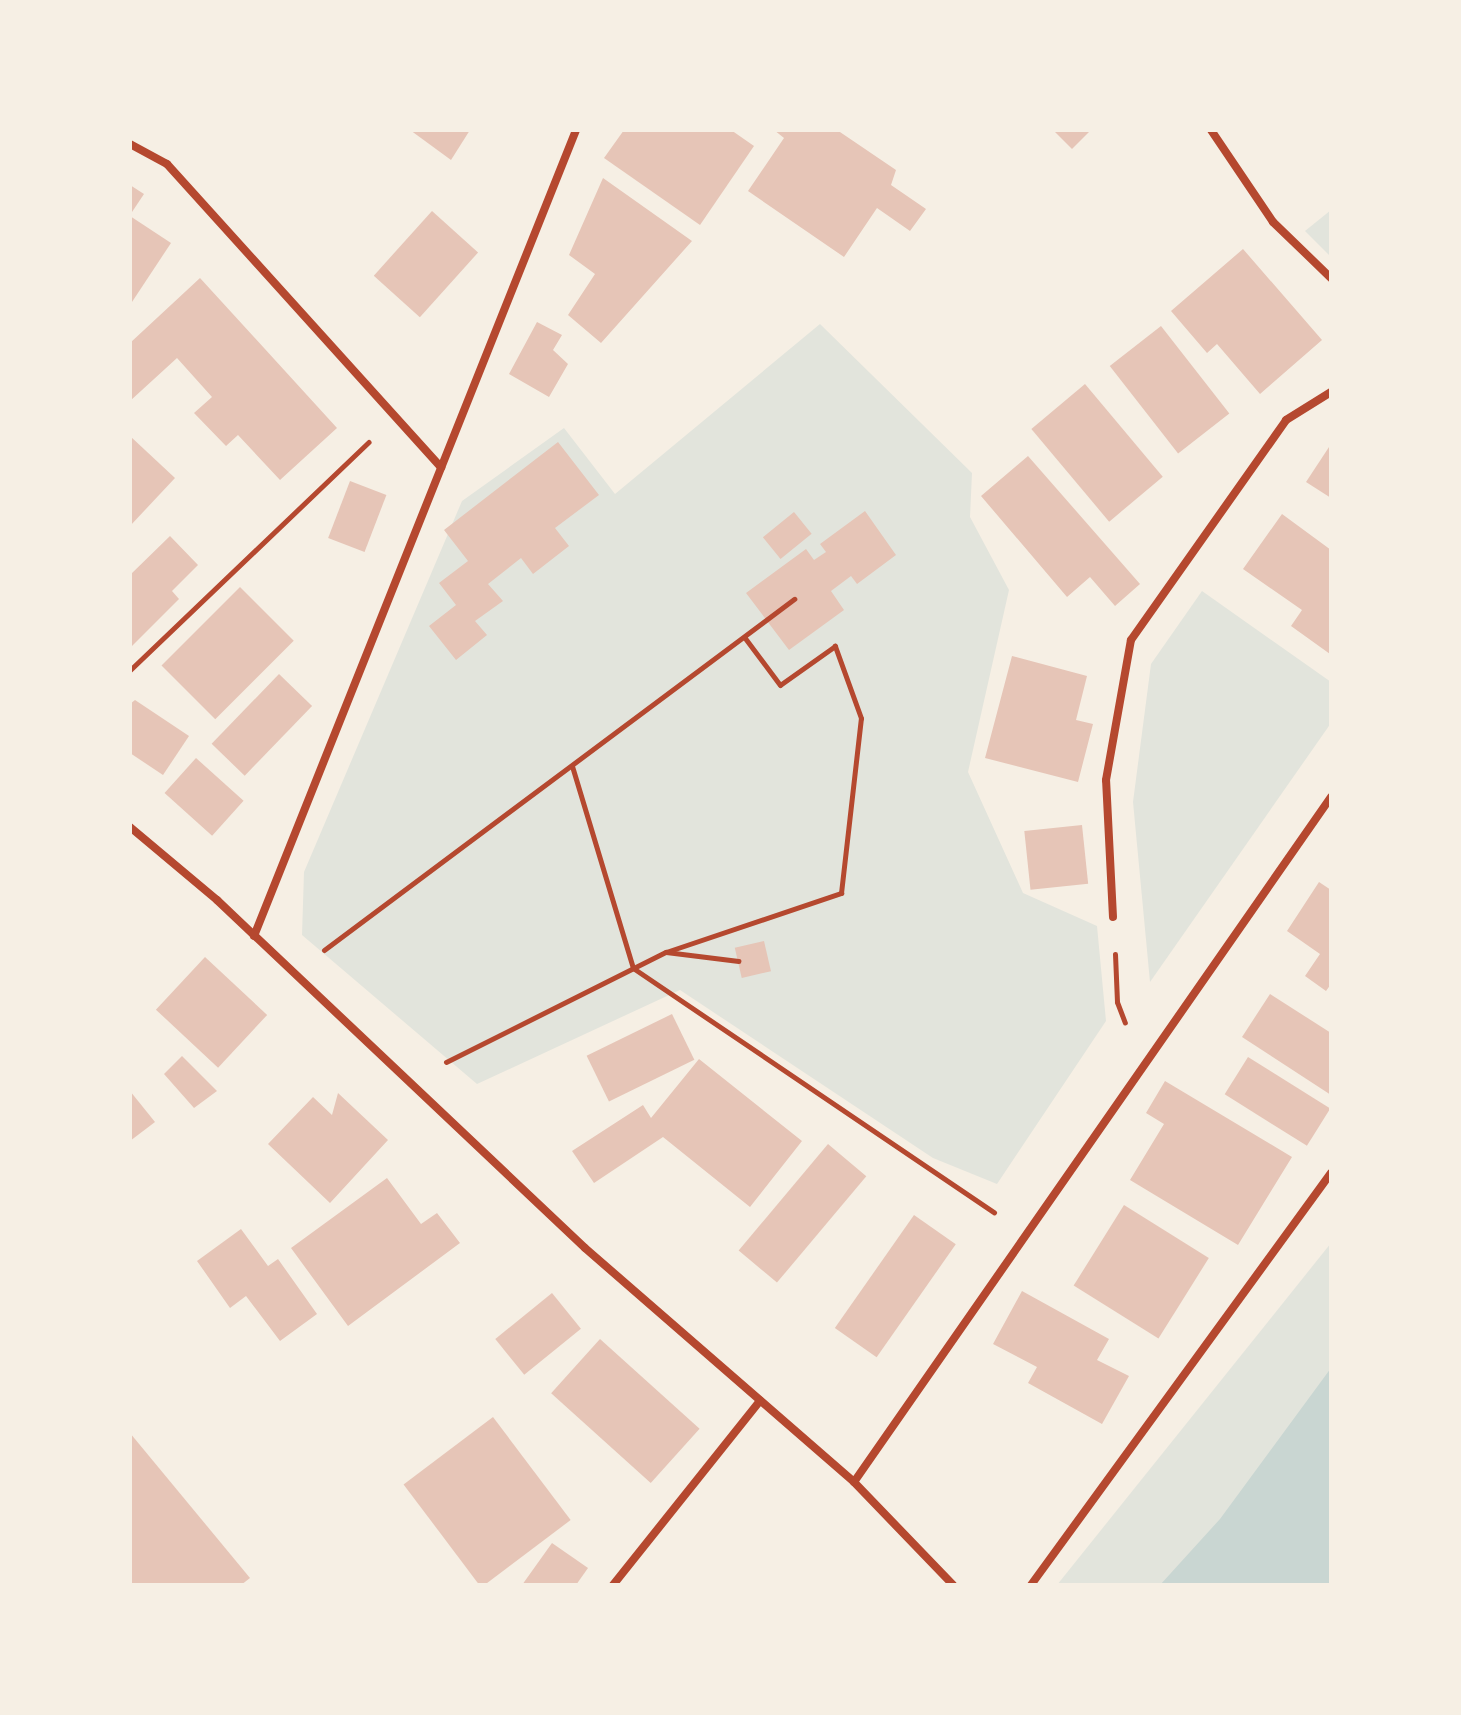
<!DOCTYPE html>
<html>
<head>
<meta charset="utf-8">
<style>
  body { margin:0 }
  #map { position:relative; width:1461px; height:1715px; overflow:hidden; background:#f6efe4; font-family:Merriweather,serif }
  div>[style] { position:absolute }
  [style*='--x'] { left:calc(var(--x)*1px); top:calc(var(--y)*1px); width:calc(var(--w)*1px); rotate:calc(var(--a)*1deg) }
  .green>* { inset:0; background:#e2e4dc }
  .water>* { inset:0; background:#c9d6d2 }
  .building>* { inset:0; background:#e6c5b7; transform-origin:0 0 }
  .path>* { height:5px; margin:-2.5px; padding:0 2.5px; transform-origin:2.5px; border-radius:2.5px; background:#b5482f }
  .minor>* { height:8px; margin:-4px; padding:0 4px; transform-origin:4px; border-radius:4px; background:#b5482f }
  span { translate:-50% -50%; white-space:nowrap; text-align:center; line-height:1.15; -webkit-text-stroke:6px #f6efe4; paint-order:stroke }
  .frame { position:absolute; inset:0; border:132px solid #f6efe4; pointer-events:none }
</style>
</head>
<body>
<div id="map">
  <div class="green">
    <div style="clip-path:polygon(1331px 210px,1331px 257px,1305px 231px)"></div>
    <div style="clip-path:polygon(820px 324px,972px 473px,970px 517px,1009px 590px,968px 772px,1023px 893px,1097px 926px,1106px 1021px,997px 1184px,933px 1158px,680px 990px,477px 1084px,302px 935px,304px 872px,462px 501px,564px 428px,615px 494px)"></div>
    <div style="clip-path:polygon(1202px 591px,1331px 682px,1331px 723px,1150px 982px,1133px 802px,1151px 664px)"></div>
    <div style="clip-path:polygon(1331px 1243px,1331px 1585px,1057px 1585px)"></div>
  </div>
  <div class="water">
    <div style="clip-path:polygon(1331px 1368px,1331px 1583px,1160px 1585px,1220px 1519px)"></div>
  </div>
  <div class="building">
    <div style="clip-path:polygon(410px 130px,470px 130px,451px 160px)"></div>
    <div style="clip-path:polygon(624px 130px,731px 130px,754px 146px,700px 225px,604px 158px)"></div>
    <div style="clip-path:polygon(774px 130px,837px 130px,896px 170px,891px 185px,926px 209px,910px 231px,877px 208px,844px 257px,748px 191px,784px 138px)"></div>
    <div style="clip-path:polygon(1053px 130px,1091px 130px,1072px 149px)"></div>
    <div style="clip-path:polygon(603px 178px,692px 241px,601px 343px,568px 315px,595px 274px,569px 255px)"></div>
    <div style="clip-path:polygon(130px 185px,144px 194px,130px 215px)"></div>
    <div style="left:432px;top:211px;width:62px;height:87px;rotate:42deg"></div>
    <div style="clip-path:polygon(130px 216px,171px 243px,130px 305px)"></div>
    <div style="clip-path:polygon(1243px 249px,1322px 340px,1260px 394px,1217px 344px,1207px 353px,1171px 311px)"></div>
    <div style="clip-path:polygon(200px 278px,337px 428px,280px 480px,238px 435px,226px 446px,194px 413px,212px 397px,177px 358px,130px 401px,130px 343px)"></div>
    <div style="clip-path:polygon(537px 322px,562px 335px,553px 350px,568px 364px,549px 397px,509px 374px)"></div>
    <div style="left:1161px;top:326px;width:111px;height:65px;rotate:52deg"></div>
    <div style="left:1085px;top:384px;width:121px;height:70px;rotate:50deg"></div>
    <div style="clip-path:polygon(130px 436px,175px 478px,130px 526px)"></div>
    <div style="clip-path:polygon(558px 442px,599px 495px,555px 528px,569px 546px,533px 574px,521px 558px,488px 584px,503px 601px,475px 621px,487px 635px,456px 660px,429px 626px,456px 605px,439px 583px,468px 561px,444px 530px)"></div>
    <div style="clip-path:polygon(1331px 444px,1331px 498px,1306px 482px)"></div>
    <div style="clip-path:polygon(1028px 456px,1140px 584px,1115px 606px,1090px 577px,1067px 597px,981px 496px)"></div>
    <div style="left:350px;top:481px;width:39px;height:61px;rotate:21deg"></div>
    <div style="clip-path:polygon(865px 511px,896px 555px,857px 584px,851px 576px,831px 591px,844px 610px,789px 650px,746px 593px,806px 549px,814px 560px,826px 552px,820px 544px)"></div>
    <div style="left:794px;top:512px;width:28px;height:40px;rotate:51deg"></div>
    <div style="clip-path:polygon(1282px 514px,1331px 550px,1330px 654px,1291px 626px,1302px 610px,1243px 569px)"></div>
    <div style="clip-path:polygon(170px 536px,198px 565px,172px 591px,179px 599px,130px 648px,130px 575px)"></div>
    <div style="left:240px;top:587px;width:76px;height:111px;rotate:45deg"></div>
    <div style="clip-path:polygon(1012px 656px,1087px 676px,1076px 720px,1093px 724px,1078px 782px,985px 758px)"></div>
    <div style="left:279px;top:674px;width:46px;height:97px;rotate:44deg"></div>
    <div style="clip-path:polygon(135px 700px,189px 736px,163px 775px,130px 753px,130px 704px)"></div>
    <div style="left:196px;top:758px;width:64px;height:47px;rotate:42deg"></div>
    <div style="left:1082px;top:825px;width:59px;height:58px;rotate:84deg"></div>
    <div style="clip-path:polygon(1319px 882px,1331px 890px,1331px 984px,1326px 991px,1305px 976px,1320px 954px,1287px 931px)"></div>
    <div style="left:764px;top:941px;width:31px;height:30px;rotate:77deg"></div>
    <div style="left:205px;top:957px;width:85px;height:72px;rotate:43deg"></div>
    <div style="clip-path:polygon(1270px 994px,1331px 1033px,1331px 1095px,1242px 1037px)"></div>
    <div style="left:672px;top:1014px;width:51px;height:95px;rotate:64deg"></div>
    <div style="clip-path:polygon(182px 1056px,217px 1091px,194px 1108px,164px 1074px)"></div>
    <div style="left:1248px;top:1057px;width:97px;height:44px;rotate:32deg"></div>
    <div style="clip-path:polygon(699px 1059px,802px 1141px,750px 1207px,663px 1137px,594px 1183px,572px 1151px,643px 1105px,651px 1118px)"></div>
    <div style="clip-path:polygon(1165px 1081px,1292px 1157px,1238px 1245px,1130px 1180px,1164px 1124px,1146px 1113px)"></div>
    <div style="clip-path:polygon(130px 1091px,155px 1122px,130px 1141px)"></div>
    <div style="clip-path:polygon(338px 1093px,388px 1140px,330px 1203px,268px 1144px,313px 1097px,332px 1115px)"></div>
    <div style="left:828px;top:1144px;width:50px;height:139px;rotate:40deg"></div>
    <div style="clip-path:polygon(387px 1178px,421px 1224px,437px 1213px,460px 1243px,348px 1326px,291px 1248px)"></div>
    <div style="left:1124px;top:1205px;width:100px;height:95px;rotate:32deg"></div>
    <div style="left:914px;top:1215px;width:51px;height:138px;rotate:35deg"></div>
    <div style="clip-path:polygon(241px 1229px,268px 1266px,278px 1259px,317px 1314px,280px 1341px,246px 1296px,230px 1308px,197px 1261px)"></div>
    <div style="clip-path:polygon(1022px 1291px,1109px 1339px,1097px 1360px,1129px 1376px,1102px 1424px,1028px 1383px,1037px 1367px,993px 1344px)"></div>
    <div style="left:552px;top:1293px;width:46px;height:73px;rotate:51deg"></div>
    <div style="left:600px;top:1339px;width:134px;height:73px;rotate:42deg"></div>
    <div style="left:493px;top:1417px;width:129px;height:112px;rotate:53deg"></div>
    <div style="clip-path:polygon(130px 1433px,250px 1578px,241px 1585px,130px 1585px)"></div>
    <div style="clip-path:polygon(552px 1543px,588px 1568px,576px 1585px,522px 1585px)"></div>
  </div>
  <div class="path">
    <div style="--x:130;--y:670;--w:330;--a:-43.7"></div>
    <div style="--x:572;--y:766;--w:211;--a:73.2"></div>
    <div style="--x:633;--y:968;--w:436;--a:34.1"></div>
    <div style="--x:324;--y:950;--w:587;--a:-36.75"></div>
    <div style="--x:666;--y:952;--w:185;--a:-18.6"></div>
    <div style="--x:841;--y:893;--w:176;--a:-83.5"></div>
    <div style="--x:861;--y:718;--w:77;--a:-109.9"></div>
    <div style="--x:835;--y:646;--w:67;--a:144.7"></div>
    <div style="--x:780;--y:685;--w:59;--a:-126.7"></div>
    <div style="--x:1115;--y:954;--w:48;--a:87.6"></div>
    <div style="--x:1117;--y:1002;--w:22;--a:69"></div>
    <div style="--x:446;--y:1062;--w:246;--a:-26.6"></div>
    <div style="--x:666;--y:952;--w:73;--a:7.1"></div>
  </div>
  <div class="minor">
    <div style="--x:1211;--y:130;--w:111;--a:56"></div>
    <div style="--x:1273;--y:222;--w:81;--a:44"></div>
    <div style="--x:130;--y:144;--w:42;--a:28.4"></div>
    <div style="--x:167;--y:164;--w:409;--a:47.9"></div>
    <div style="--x:130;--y:827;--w:114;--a:40"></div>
    <div style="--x:217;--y:900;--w:506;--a:43.4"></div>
    <div style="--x:585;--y:1248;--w:357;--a:41"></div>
    <div style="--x:854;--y:1482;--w:143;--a:46.1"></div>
    <div style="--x:1113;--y:917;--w:137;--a:-92.9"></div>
    <div style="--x:1106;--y:780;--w:142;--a:-79.9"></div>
    <div style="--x:1131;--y:640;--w:269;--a:-54.8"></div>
    <div style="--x:1286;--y:420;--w:53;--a:-31.9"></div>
    <div style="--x:254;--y:936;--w:868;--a:-68.22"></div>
    <div style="--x:854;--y:1482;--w:835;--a:-55.15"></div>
    <div style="--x:613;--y:1585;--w:236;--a:-51.4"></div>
    <div style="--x:1031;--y:1585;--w:510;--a:-53.94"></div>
  </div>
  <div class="frame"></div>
</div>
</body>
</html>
